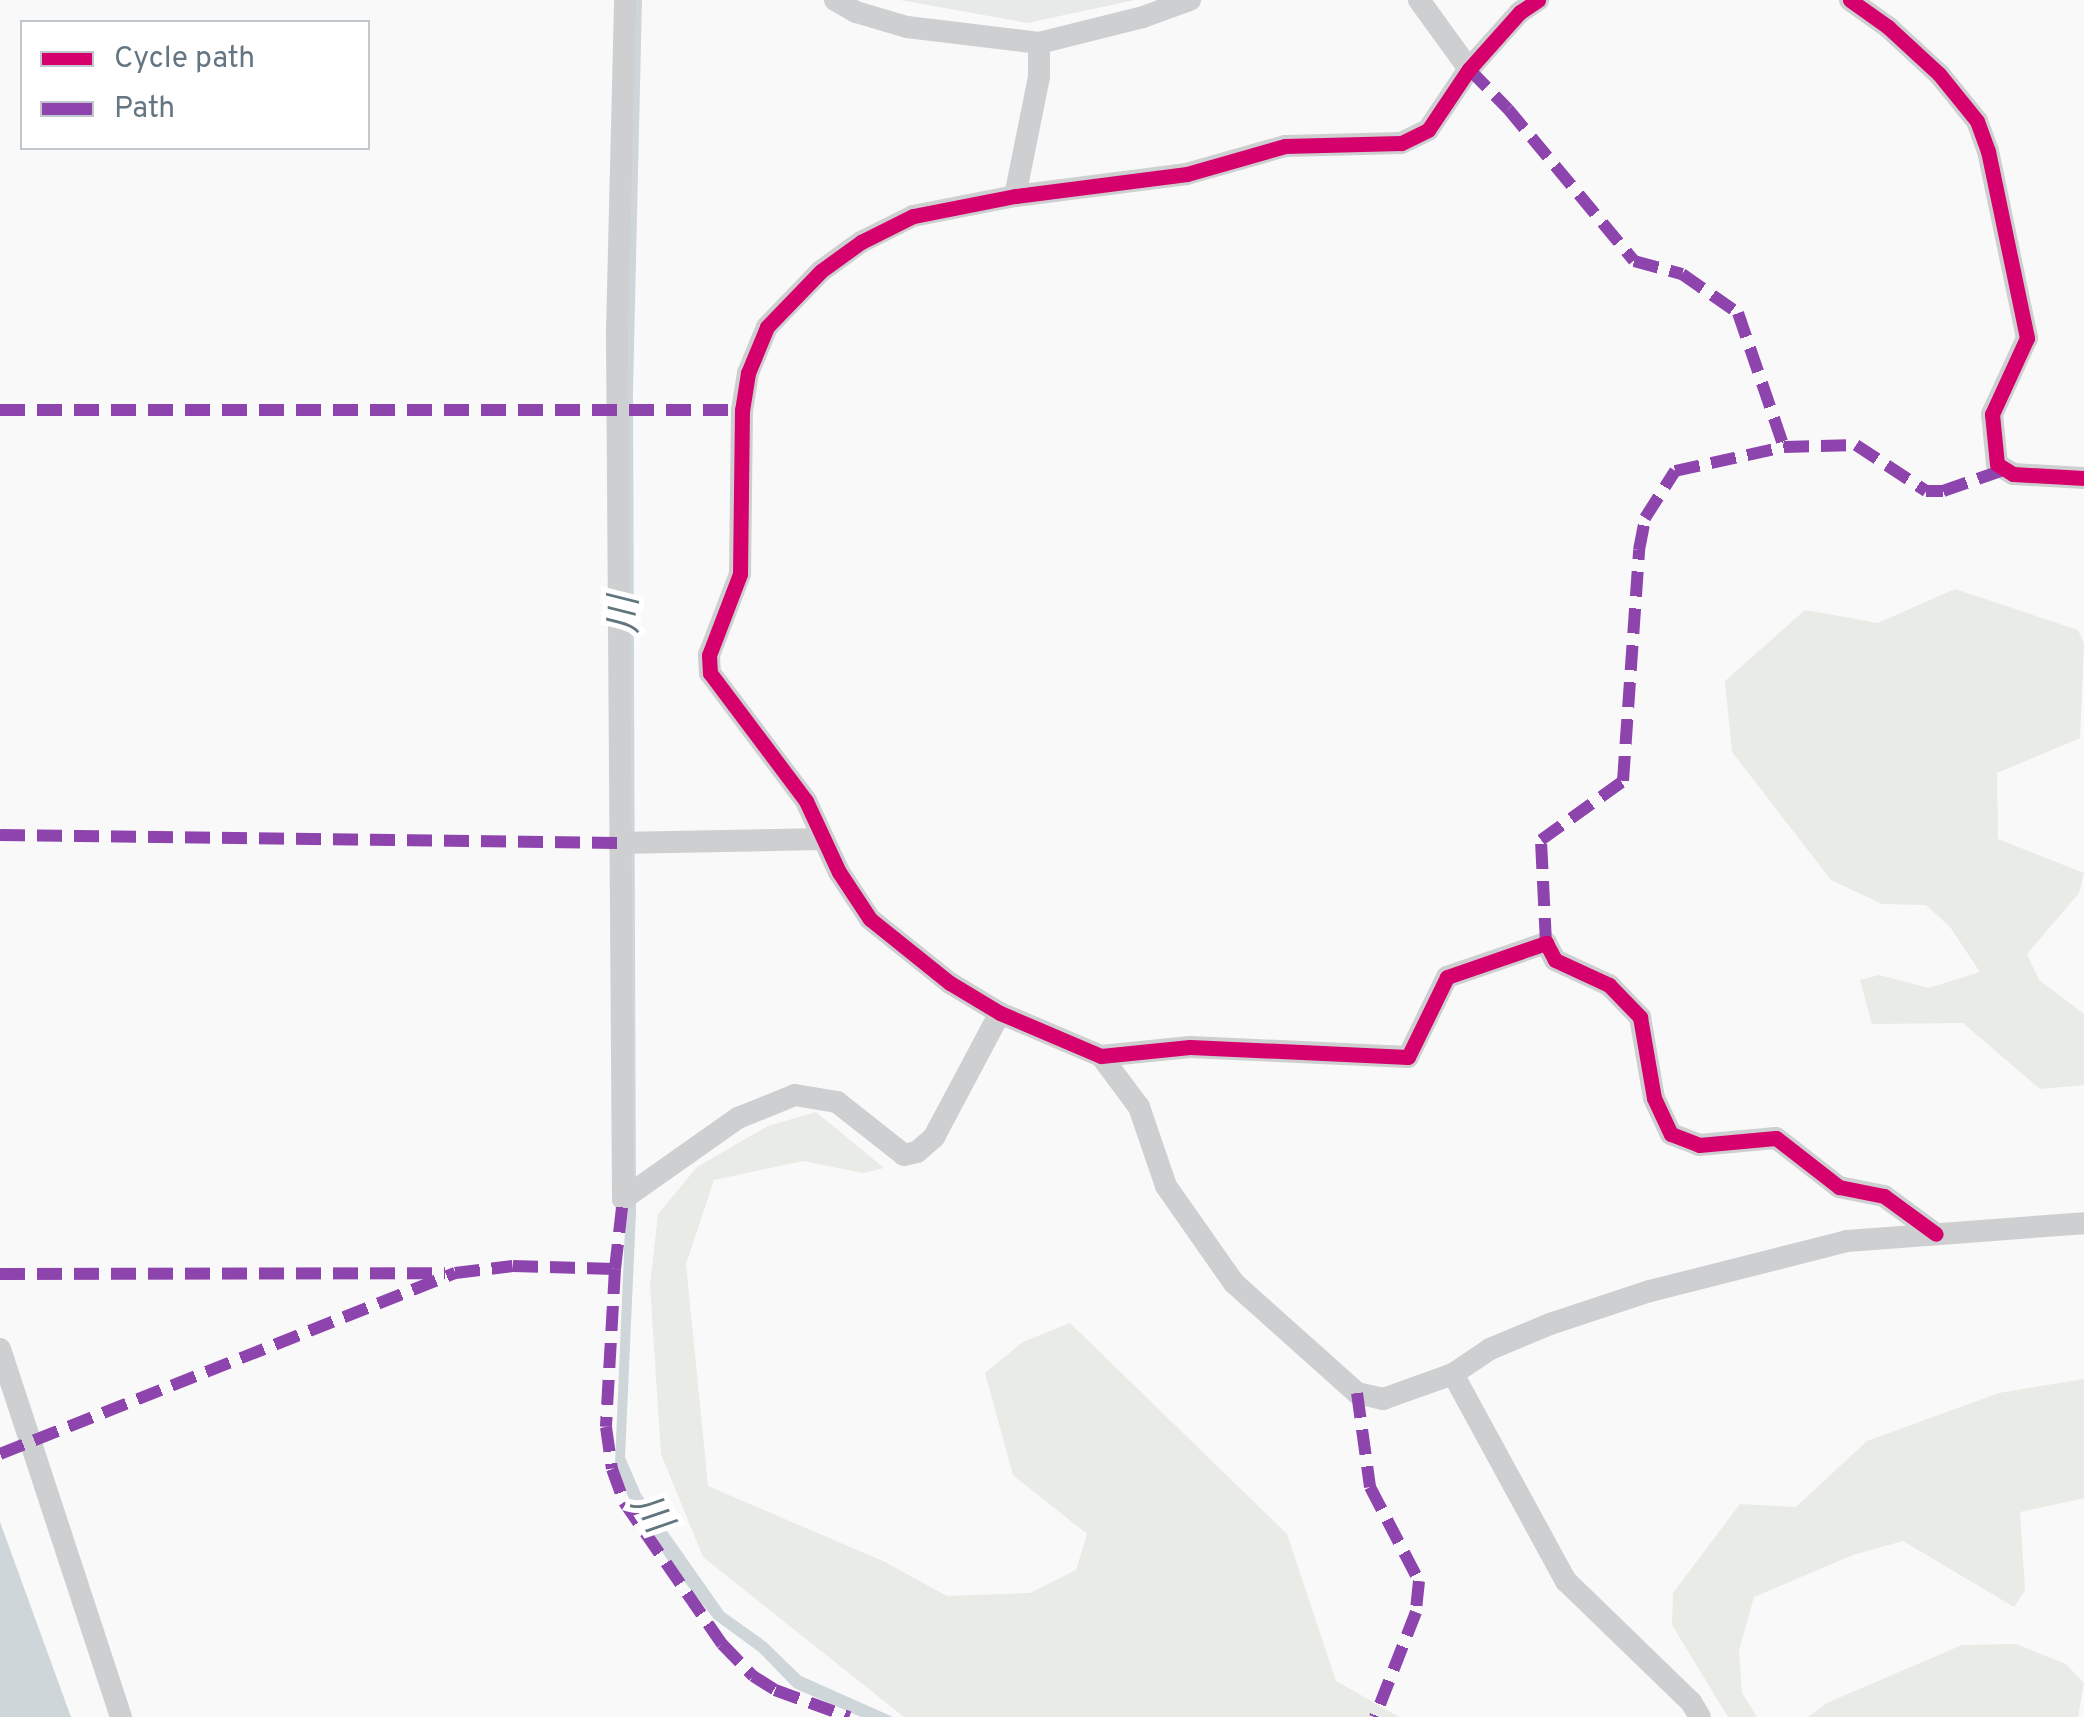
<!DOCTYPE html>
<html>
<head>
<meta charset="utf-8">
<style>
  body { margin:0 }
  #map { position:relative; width:2084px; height:1717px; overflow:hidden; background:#f9f9f9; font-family:Overpass,"Noto Sans JP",sans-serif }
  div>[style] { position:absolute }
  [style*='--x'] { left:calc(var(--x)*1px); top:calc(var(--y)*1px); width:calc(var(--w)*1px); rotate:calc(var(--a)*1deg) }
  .built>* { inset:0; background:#e8e9e9 }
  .green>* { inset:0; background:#e8ebe6 }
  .water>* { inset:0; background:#ced6d9 }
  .minor>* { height:22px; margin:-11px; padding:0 11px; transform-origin:11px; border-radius:11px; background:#cecfd0 }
  .quiet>* { height:12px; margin-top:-6px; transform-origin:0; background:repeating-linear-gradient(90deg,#8e44ad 0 25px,transparent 0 37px) }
  .cycleway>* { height:15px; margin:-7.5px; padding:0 7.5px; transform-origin:7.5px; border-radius:7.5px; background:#d6006c }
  span { translate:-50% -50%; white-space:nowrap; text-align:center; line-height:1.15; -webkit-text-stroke:10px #fff; paint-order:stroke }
  .water-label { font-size:38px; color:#60757c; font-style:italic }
  .legend { position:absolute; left:20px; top:20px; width:350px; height:130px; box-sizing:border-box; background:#fff; border:2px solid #c1c8cd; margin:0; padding:12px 18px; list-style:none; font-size:30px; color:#657683 }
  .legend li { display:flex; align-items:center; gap:20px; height:50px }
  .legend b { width:50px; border:2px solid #c1c8cd }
</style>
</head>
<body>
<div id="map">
  <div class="built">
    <div style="clip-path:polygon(900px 0,1135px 0,1027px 23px)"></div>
  </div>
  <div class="green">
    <div style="clip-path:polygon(1955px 589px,2078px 630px,2084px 644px,2080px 738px,1997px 773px,1998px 839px,2084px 873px,2079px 893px,2027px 954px,2039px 980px,2084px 1014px,2084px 1085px,2040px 1089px,1963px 1023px,1872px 1024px,1860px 980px,1879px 975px,1929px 988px,1980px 972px,1950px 927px,1926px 905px,1882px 904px,1831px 880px,1732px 752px,1725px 681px,1805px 610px,1878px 623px)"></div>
    <div style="clip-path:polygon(816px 1112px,884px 1168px,863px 1173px,803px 1161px,714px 1180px,686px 1264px,708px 1486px,883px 1561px,947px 1596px,1030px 1593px,1076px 1570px,1087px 1534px,1013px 1475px,985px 1373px,1023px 1342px,1070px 1323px,1287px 1534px,1336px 1681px,1399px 1717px,904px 1717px,703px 1557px,661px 1454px,650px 1285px,658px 1214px,697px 1167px,768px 1126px)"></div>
    <div style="clip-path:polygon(2084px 1379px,2084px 1498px,2020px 1512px,2025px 1590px,2014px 1607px,1903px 1541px,1853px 1555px,1754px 1597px,1739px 1650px,1742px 1693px,1757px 1717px,1728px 1717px,1672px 1625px,1673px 1593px,1740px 1504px,1796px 1507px,1867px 1441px,1999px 1393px)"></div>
    <div style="clip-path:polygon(2016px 1644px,2066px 1664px,2084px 1683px,2078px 1717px,1808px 1717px,1827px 1703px,1962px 1645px)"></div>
  </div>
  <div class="water">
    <div style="clip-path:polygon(630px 0,642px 0,633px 390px,636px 1212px,625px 1457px,641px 1494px,724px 1612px,766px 1642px,801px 1676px,893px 1717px,861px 1717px,794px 1688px,759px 1652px,714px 1619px,668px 1561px,629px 1499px,615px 1464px,626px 1205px,622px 847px)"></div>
    <div style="clip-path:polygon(0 1522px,71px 1717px,0 1717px)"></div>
  </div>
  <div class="minor">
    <div style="--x:835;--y:0;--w:24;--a:30"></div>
    <div style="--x:856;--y:12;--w:53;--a:16.4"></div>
    <div style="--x:907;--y:27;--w:133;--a:6.9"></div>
    <div style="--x:1039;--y:43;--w:107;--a:-14"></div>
    <div style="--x:1143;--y:17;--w:50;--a:-19.9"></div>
    <div style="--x:1419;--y:0;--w:85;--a:54.1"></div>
    <div style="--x:1538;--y:0;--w:22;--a:146"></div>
    <div style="--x:1520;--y:12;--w:76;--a:131.8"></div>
    <div style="--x:1469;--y:69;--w:73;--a:123.9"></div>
    <div style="--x:1428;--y:130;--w:30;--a:154"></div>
    <div style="--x:1401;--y:143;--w:116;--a:178.5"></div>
    <div style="--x:1285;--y:146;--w:102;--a:164.1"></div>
    <div style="--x:1187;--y:174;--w:173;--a:172.7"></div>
    <div style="--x:1015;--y:196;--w:104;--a:168.9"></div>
    <div style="--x:913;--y:216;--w:58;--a:153.4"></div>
    <div style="--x:861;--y:242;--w:49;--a:144.1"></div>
    <div style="--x:821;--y:271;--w:78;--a:134"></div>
    <div style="--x:767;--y:327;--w:50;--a:112.4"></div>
    <div style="--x:748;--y:373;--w:37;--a:99"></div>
    <div style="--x:742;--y:410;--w:164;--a:90.7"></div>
    <div style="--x:740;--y:574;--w:87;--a:110.9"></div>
    <div style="--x:709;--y:655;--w:18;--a:87"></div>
    <div style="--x:710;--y:673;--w:160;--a:53.1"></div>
    <div style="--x:806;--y:801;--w:78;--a:65.1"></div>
    <div style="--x:839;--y:872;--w:56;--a:56.6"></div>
    <div style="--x:870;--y:919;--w:102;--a:38.7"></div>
    <div style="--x:950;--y:983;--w:58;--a:31"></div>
    <div style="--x:1000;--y:1013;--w:110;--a:23.1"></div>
    <div style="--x:1101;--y:1056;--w:89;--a:-5.8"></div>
    <div style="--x:1190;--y:1047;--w:218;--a:2.6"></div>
    <div style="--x:1408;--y:1057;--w:89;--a:-64"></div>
    <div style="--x:1447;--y:977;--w:105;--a:-19"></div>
    <div style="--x:1546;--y:943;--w:19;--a:62"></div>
    <div style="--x:1555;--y:960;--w:60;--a:24.8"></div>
    <div style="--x:1609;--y:985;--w:45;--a:45.9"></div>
    <div style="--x:1640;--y:1017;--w:82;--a:80.2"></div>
    <div style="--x:1654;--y:1098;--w:40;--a:65"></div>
    <div style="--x:1671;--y:1134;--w:30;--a:21"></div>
    <div style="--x:1699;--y:1145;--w:77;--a:-5.2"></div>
    <div style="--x:1776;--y:1138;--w:80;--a:37.9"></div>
    <div style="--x:1839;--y:1187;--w:46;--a:11.3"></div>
    <div style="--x:1884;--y:1196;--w:64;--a:36.2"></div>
    <div style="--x:1850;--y:0;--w:47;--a:35.4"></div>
    <div style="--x:1888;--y:27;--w:69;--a:42.7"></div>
    <div style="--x:1939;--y:74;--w:60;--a:51"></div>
    <div style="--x:1977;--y:121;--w:32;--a:70"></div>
    <div style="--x:1988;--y:151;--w:191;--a:78.2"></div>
    <div style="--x:2027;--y:338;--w:84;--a:114.7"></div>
    <div style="--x:1992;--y:414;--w:50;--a:84.3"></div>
    <div style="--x:1997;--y:464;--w:19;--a:32"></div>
    <div style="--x:2013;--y:474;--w:71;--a:3.2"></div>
    <div style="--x:1015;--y:196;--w:121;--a:-78.6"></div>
    <div style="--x:1039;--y:77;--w:34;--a:-90"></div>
    <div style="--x:618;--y:843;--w:205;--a:-1.1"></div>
    <div style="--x:1101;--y:1056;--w:64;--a:53.3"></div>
    <div style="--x:1139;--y:1107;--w:83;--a:71.1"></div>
    <div style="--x:1166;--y:1186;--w:118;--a:55"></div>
    <div style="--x:1234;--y:1283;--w:165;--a:41.8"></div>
    <div style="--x:1357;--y:1393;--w:27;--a:13"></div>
    <div style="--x:1383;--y:1399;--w:74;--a:-19.7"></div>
    <div style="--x:1453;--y:1374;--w:45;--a:-34"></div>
    <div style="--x:1490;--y:1349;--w:65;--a:-22.6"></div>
    <div style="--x:1550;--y:1324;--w:105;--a:-18.3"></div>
    <div style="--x:1650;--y:1291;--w:203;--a:-14.2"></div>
    <div style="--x:1847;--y:1241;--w:238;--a:-4.3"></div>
    <div style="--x:623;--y:1199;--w:868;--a:-90.4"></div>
    <div style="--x:617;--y:331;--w:331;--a:-88.6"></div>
    <div style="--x:623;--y:1199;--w:141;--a:-35.2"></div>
    <div style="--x:738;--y:1118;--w:61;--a:-22"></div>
    <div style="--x:795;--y:1095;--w:43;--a:9.5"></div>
    <div style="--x:837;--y:1102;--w:85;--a:38.3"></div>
    <div style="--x:904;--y:1155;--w:13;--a:-13"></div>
    <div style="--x:917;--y:1152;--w:23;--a:-41"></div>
    <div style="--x:934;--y:1137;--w:140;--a:-62"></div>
    <div style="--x:0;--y:1349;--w:387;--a:71.8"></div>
    <div style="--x:1453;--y:1374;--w:236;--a:61.4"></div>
    <div style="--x:1566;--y:1581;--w:174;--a:44.1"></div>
    <div style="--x:1691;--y:1702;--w:17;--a:59"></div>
  </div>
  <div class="quiet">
    <div style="--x:1469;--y:69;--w:56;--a:45.7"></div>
    <div style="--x:1508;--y:109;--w:197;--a:50.3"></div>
    <div style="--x:1634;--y:261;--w:50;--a:15.2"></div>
    <div style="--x:1682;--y:274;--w:68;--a:34.9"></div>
    <div style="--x:1738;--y:313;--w:142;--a:71.1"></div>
    <div style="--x:0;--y:410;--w:742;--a:0"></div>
    <div style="--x:0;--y:835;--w:618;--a:0.74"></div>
    <div style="--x:1546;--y:943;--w:103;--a:-92.8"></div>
    <div style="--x:1541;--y:840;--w:101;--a:-35.7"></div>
    <div style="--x:1623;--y:781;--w:232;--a:-86"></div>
    <div style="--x:1639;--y:550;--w:33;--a:-79"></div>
    <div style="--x:1645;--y:518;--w:56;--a:-57.4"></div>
    <div style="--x:1675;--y:471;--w:112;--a:-12.4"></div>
    <div style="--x:1784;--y:447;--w:72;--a:-1.6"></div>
    <div style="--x:1856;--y:445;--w:84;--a:33.3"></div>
    <div style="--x:1926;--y:491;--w:17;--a:0"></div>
    <div style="--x:1943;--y:491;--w:67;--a:-19.2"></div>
    <div style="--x:615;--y:1269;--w:158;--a:93.3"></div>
    <div style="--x:606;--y:1427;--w:42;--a:81.9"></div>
    <div style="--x:612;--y:1469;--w:35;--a:70"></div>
    <div style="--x:624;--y:1502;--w:173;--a:55.4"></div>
    <div style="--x:722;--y:1644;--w:45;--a:45.9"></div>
    <div style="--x:753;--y:1676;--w:26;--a:32"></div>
    <div style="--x:775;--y:1690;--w:79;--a:20"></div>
    <div style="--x:0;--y:1274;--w:445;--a:-0.1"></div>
    <div style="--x:1357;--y:1393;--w:95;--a:82.1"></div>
    <div style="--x:1370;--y:1487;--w:106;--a:62.5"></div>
    <div style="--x:1419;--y:1581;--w:31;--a:96"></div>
    <div style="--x:1416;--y:1612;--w:113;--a:111.3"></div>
    <div style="--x:0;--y:1454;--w:490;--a:-21.7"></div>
    <div style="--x:455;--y:1273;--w:58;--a:-6.9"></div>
    <div style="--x:513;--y:1266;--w:102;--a:1.7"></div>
    <div style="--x:615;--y:1269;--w:70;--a:-83.5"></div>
  </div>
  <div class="cycleway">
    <div style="--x:1538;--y:0;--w:22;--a:146"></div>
    <div style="--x:1520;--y:12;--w:76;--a:131.8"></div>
    <div style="--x:1469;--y:69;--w:73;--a:123.9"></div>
    <div style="--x:1428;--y:130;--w:30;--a:154"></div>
    <div style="--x:1401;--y:143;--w:116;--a:178.5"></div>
    <div style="--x:1285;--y:146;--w:102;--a:164.1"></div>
    <div style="--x:1187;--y:174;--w:173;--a:172.7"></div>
    <div style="--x:1015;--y:196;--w:104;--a:168.9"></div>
    <div style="--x:913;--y:216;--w:58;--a:153.4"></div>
    <div style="--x:861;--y:242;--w:49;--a:144.1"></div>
    <div style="--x:821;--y:271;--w:78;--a:134"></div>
    <div style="--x:767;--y:327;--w:50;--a:112.4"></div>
    <div style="--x:748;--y:373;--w:37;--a:99"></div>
    <div style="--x:742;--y:410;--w:164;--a:90.7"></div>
    <div style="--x:740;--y:574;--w:87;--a:110.9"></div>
    <div style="--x:709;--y:655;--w:18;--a:87"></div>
    <div style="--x:710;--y:673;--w:160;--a:53.1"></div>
    <div style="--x:806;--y:801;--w:78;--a:65.1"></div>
    <div style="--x:839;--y:872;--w:56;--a:56.6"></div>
    <div style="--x:870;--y:919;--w:102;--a:38.7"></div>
    <div style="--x:950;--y:983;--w:58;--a:31"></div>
    <div style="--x:1000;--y:1013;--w:110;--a:23.1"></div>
    <div style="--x:1101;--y:1056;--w:89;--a:-5.8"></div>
    <div style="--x:1190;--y:1047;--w:218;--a:2.6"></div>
    <div style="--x:1408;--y:1057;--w:89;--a:-64"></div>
    <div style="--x:1447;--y:977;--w:105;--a:-19"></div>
    <div style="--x:1546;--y:943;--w:19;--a:62"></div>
    <div style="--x:1555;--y:960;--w:60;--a:24.8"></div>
    <div style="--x:1609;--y:985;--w:45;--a:45.9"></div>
    <div style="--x:1640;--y:1017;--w:82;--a:80.2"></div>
    <div style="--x:1654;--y:1098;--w:40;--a:65"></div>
    <div style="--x:1671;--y:1134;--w:30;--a:21"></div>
    <div style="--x:1699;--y:1145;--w:77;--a:-5.2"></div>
    <div style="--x:1776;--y:1138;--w:80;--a:37.9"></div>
    <div style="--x:1839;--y:1187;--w:46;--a:11.3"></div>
    <div style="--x:1884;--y:1196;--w:64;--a:36.2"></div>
    <div style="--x:1850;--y:0;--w:47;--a:35.4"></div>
    <div style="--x:1888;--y:27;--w:69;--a:42.7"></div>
    <div style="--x:1939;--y:74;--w:60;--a:51"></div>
    <div style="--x:1977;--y:121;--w:32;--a:70"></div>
    <div style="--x:1988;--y:151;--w:191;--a:78.2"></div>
    <div style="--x:2027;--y:338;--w:84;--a:114.7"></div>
    <div style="--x:1992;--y:414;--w:50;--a:84.3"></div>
    <div style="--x:1997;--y:464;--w:19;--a:32"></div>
    <div style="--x:2013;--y:474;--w:71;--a:3.2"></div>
  </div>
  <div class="water-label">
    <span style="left:627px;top:615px;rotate:-90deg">川</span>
    <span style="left:649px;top:1514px;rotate:57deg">川</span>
  </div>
  <ul class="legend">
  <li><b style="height:12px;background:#d6006c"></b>Cycle path</li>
  <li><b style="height:12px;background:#8e44ad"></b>Path</li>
  </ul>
</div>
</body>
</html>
